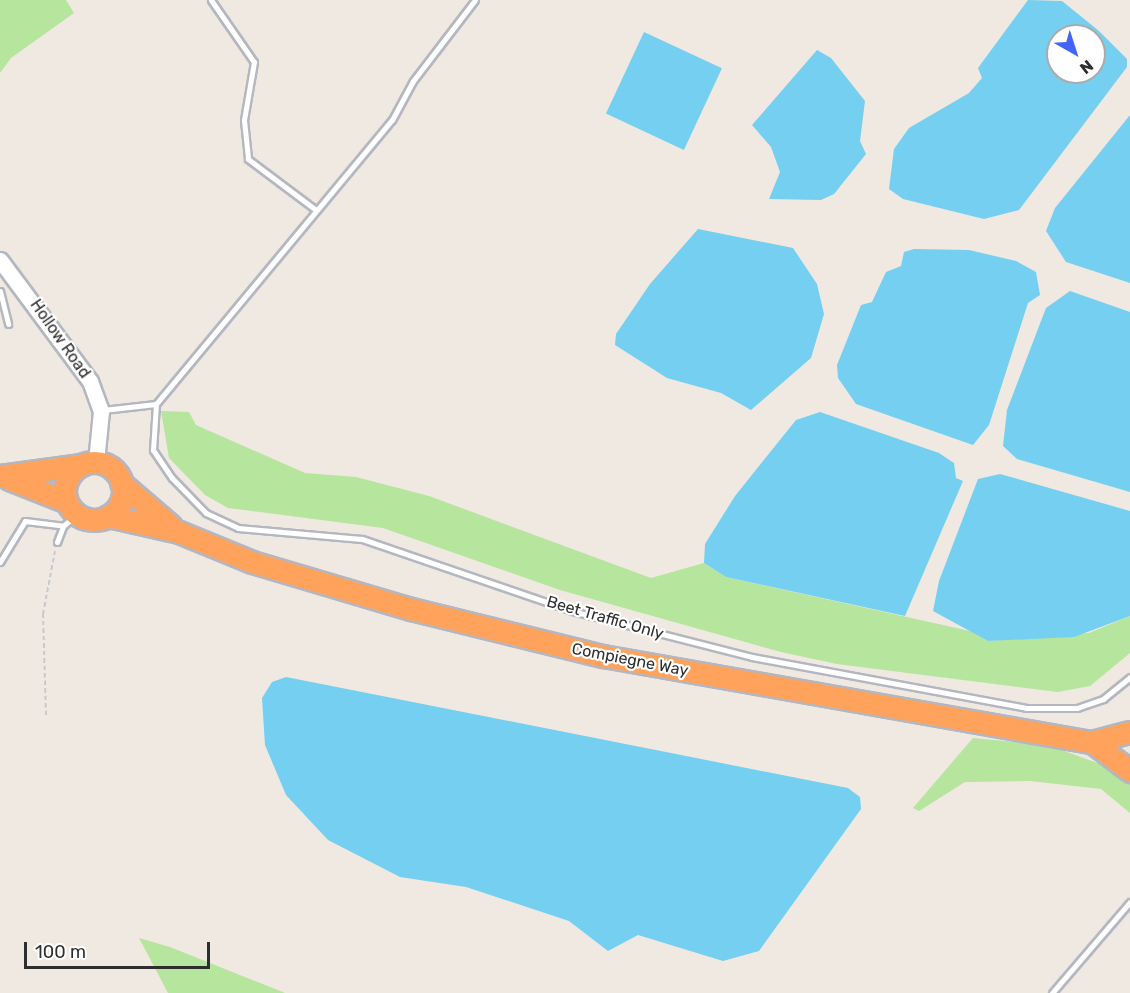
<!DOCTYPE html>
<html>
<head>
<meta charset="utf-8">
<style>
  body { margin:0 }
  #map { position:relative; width:1130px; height:993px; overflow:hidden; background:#efe9e1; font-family:Rubik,sans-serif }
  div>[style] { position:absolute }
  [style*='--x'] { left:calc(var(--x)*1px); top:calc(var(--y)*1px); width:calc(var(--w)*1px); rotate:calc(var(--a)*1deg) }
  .green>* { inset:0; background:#b6e59e }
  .water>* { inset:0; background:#75cff0; transform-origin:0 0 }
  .path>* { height:2px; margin-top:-1px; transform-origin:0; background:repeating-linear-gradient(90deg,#c9c9c9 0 4.5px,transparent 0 7.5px) }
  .roads { filter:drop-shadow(2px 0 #b4b7c1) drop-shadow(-2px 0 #b4b7c1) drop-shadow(0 2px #b4b7c1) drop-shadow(0 -2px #b4b7c1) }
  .lane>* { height:5px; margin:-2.5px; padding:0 2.5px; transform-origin:2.5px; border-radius:2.5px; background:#fff }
  .secondary>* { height:15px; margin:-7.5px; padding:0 7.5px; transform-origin:7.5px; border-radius:7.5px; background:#fff }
  .highway>* { height:21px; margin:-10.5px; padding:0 10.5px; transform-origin:10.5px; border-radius:10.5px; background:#ffa35c }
  .highway>.ring { margin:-10.5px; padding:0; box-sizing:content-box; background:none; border:21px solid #ffa35c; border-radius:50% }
  span { translate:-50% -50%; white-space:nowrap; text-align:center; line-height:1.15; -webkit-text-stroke:4.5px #fff; paint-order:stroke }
  .street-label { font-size:16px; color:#2e2e2e }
  .north { position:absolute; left:1046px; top:24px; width:60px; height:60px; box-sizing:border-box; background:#fff; border:2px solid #ababab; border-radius:50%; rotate:141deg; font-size:16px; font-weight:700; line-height:24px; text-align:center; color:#2e2e2e }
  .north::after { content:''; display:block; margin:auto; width:21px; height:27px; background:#4264fb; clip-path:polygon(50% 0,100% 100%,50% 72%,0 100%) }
  .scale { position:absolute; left:24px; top:942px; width:186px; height:27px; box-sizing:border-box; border:3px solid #2e2e2e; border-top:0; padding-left:8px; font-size:18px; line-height:21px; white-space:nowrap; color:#2e2e2e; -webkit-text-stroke:4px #fff; paint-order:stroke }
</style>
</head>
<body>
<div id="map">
  <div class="green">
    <div style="clip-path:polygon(0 0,66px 0,74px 13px,11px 58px,0 73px)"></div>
    <div style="clip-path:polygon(161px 411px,189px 412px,196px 425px,305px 473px,356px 477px,429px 496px,651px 578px,704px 563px,726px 577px,970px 631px,988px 641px,1089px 633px,1130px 616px,1130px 653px,1090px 686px,1058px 692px,837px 664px,781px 652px,560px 590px,383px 528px,228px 508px,205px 495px,169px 458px)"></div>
    <div style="clip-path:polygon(973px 738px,1048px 745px,1100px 764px,1130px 784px,1130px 813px,1101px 789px,1030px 781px,965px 782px,919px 811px,913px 808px)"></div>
    <div style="clip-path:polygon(139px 938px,170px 947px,285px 993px,168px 993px)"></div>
  </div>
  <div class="water">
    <div style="clip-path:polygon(evenodd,1028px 0,1062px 1px,1099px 31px,1127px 59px,1127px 67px,1019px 210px,984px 219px,903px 199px,889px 189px,894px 149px,909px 128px,969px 93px,982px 78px,978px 68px,1028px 0,1058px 36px,1094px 36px,1094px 72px,1058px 72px,1058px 36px)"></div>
    <div style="left:644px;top:32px;width:86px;height:90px;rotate:25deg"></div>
    <div style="clip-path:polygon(817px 50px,831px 58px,865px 101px,860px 141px,866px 154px,834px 194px,821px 200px,769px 199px,780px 172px,771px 147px,752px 125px)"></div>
    <div style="clip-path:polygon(1130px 115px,1130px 283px,1066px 262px,1046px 231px,1055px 208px)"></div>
    <div style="clip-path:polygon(698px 229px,793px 248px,817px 284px,824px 314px,811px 358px,751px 410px,721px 393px,667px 378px,615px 345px,616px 334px,650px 284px)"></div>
    <div style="clip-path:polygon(914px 249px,969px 250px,1016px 261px,1036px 272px,1040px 295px,1028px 303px,989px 425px,973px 445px,856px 404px,838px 378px,837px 365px,861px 305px,872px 302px,886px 272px,901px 266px,904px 252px)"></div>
    <div style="clip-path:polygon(1070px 291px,1130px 312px,1130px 492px,1017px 459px,1003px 446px,1007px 410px,1046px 308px)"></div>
    <div style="clip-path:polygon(820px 412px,939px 453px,954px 463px,956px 478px,963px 481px,905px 616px,726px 577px,704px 563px,705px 544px,735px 496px,796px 420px)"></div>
    <div style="clip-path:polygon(1000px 474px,1130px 511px,1130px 616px,1074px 637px,988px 641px,933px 611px,939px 581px,978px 479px)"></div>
    <div style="clip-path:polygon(286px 677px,848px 788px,860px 797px,861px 809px,759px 951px,723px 961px,638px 935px,608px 951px,569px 921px,466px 887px,400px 877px,328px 840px,286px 795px,265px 745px,262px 698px,272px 682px)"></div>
  </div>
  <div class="path">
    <div style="--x:46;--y:715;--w:101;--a:-91.7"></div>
    <div style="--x:43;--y:614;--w:64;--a:-79.2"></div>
  </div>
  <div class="roads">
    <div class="lane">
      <div style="--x:211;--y:0;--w:75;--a:55.3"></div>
      <div style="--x:254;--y:62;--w:59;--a:99.8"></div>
      <div style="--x:244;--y:120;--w:39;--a:84"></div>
      <div style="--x:248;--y:159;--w:85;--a:36.9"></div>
      <div style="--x:0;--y:291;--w:34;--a:76"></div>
      <div style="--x:156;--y:404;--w:46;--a:93.7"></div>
      <div style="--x:153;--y:450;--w:34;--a:56"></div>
      <div style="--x:172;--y:478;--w:49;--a:45.8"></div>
      <div style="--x:206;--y:513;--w:35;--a:25"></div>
      <div style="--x:238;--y:528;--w:124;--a:5.1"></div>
      <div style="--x:362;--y:539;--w:222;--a:18.9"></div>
      <div style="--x:572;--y:611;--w:186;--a:14.3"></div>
      <div style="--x:752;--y:657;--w:279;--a:10.5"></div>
      <div style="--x:1026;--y:708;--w:51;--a:0"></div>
      <div style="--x:1077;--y:708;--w:28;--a:-19"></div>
      <div style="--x:1103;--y:699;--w:35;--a:-39"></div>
      <div style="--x:103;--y:410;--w:53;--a:-6.5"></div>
      <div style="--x:156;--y:404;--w:369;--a:-50.3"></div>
      <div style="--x:392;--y:120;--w:44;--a:-61.7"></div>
      <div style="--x:413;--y:81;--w:102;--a:-52.6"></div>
      <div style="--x:57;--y:542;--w:17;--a:-69"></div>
      <div style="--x:0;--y:562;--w:48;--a:-58.6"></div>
      <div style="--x:25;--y:521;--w:38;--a:7"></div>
      <div style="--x:63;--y:526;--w:17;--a:-40"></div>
      <div style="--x:1052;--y:993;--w:120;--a:-49.4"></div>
    </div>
    <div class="secondary">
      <div style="--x:0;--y:260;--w:151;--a:53.4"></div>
      <div style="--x:90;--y:381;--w:32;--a:70"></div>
      <div style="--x:101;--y:411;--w:51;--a:95.6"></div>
    </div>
    <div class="highway">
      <div class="ring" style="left:65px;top:462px;width:37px;height:37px"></div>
      <div style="--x:0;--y:476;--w:82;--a:-7.7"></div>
      <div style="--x:9;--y:479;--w:62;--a:21.6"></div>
      <div style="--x:121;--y:483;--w:66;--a:40.7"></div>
      <div style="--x:108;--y:516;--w:73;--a:12.7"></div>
      <div style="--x:179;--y:532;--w:79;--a:22.3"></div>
      <div style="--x:252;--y:562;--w:166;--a:16.5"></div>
      <div style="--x:411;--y:609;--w:198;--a:13.8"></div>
      <div style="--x:603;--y:656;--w:497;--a:10"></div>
      <div style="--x:1092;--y:742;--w:39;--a:-15"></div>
      <div style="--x:1092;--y:742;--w:48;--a:37.3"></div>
    </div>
  </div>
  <div class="street-label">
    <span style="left:60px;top:339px;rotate:55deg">Hollow Road</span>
    <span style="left:605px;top:618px;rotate:16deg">Beet Traffic Only</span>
    <span style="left:630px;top:660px;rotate:11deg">Compiegne Way</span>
  </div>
  <div class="north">N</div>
  <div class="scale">100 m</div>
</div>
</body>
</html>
